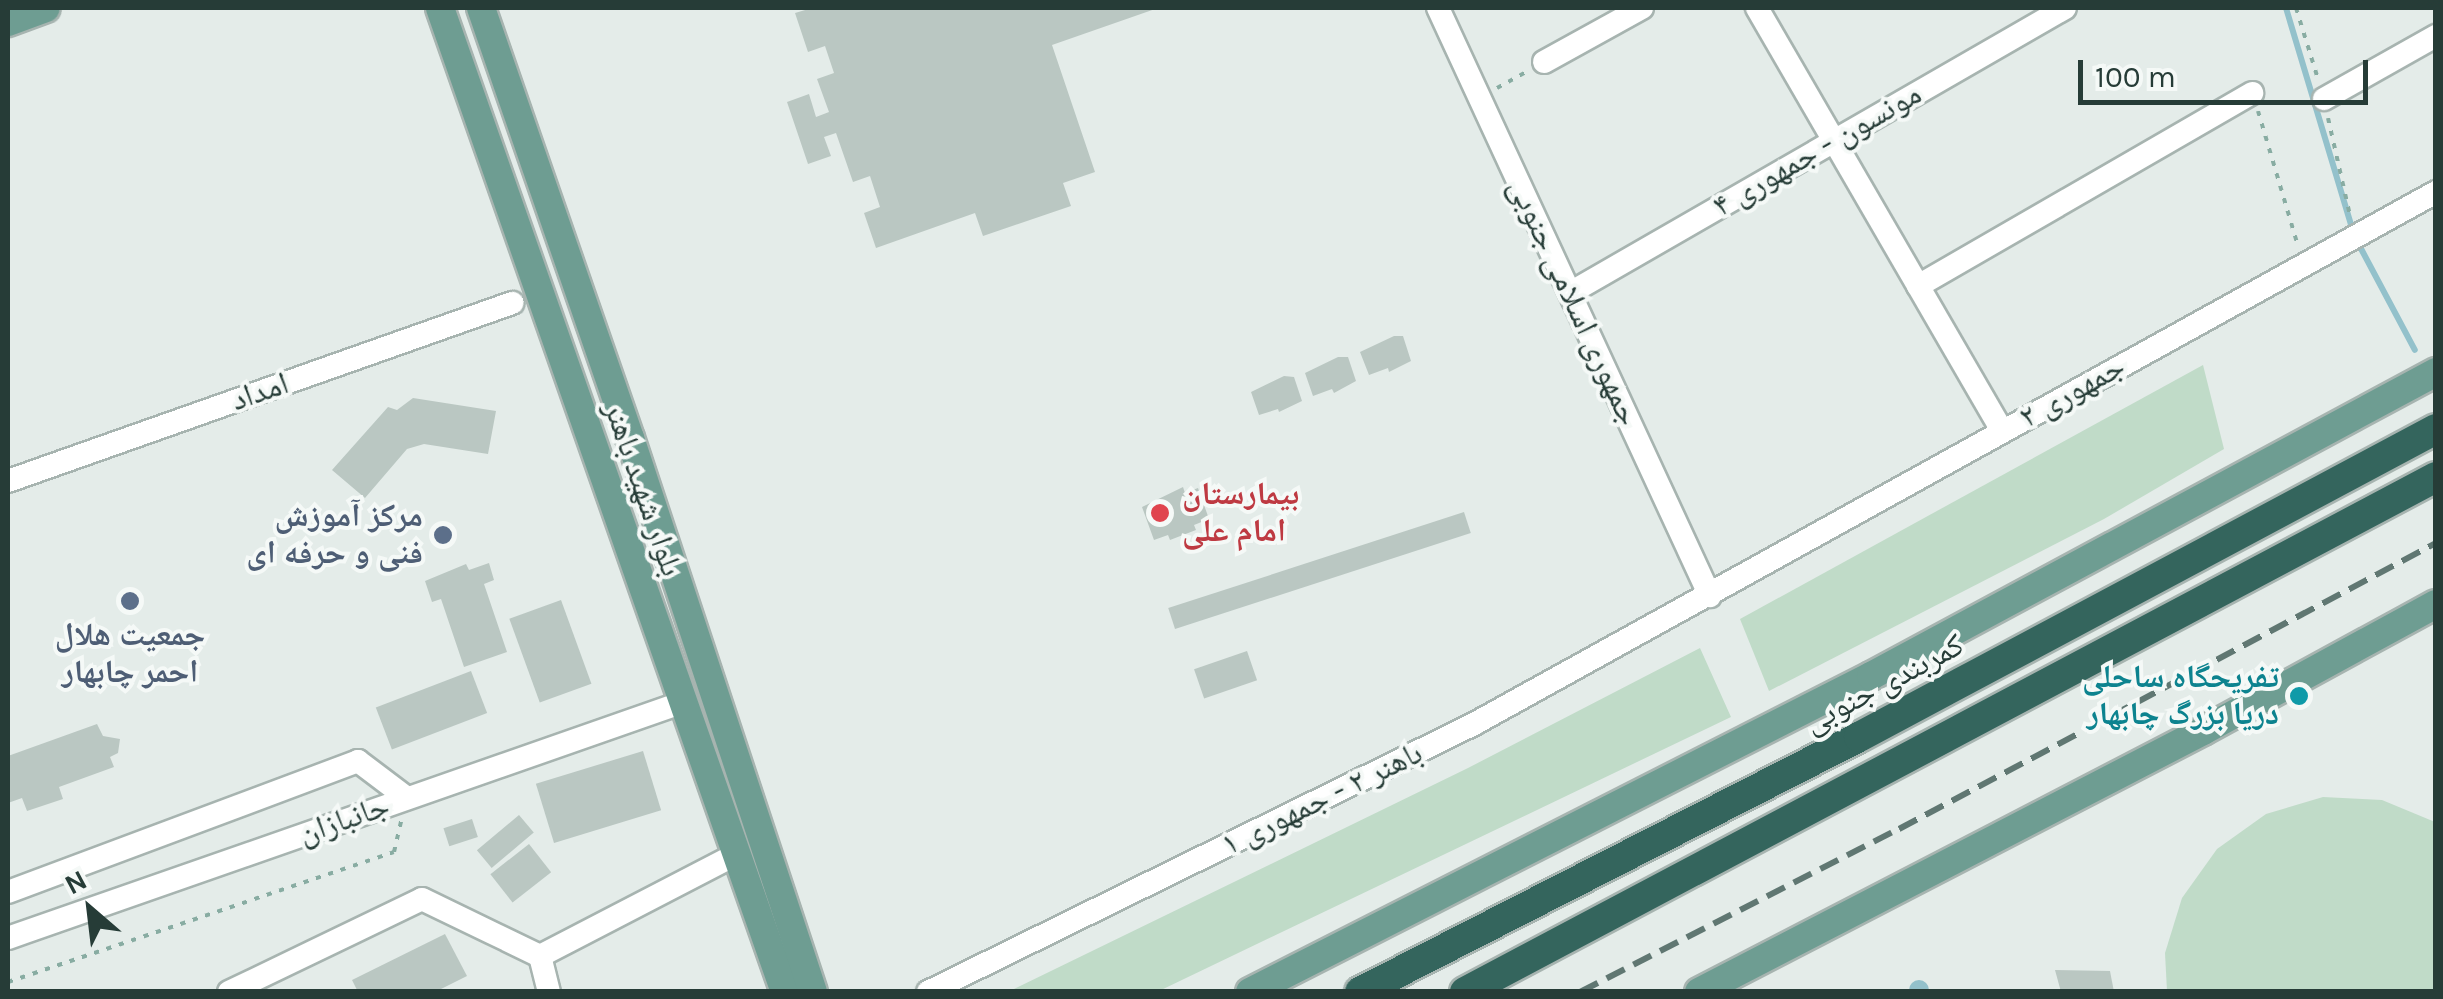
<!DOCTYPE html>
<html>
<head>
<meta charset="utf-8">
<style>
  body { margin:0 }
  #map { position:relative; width:2443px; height:999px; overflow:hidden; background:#e4ece9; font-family:Karla,"Noto Naskh Arabic",sans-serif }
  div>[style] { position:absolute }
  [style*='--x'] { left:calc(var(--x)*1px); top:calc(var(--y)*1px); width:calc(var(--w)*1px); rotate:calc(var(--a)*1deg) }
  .green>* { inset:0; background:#c0dbc8 }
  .stream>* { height:6px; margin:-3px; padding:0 3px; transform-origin:3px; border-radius:3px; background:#93c1cb }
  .canal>* { height:20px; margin:-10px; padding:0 10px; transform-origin:10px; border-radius:10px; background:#93c1cb }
  .building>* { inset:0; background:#bac7c2; transform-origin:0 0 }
  .path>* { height:4px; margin-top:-2px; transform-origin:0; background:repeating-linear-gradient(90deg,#88aca2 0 5px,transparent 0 13px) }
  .roads { filter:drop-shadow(2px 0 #a7b4b0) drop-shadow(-2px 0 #a7b4b0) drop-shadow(0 2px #a7b4b0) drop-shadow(0 -2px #a7b4b0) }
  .minor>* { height:22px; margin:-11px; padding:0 11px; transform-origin:11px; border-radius:11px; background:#fff }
  .major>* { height:28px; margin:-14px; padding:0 14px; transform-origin:14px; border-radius:14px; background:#6e9d92 }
  .highway>* { height:30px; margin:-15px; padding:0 15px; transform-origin:15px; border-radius:15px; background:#34655d }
  .rail>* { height:6px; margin-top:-3px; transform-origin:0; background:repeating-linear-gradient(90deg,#607772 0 20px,transparent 0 30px) }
  .dots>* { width:28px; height:28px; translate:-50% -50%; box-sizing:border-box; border:5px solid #f5f9f7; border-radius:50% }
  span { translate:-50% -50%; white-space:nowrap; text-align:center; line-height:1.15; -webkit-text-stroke:8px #f5f9f7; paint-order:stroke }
  .street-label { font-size:32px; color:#263c37 }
  .health-label { font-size:32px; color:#be3a42; font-weight:700 }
  .left { translate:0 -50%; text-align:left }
  .service-label { font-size:32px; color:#4e5e75; font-weight:700 }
  .right { translate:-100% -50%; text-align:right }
  .culture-label { font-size:32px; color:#0d838f; font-weight:700 }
  .frame { position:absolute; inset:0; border:10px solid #263c37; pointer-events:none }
  .north { position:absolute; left:40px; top:859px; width:100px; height:100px; -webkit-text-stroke:8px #f5f9f7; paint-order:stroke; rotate:332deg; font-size:28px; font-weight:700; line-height:40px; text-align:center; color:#263c37 }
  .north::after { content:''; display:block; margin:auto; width:35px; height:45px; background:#263c37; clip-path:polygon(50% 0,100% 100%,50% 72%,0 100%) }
  .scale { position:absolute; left:2078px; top:60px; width:290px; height:45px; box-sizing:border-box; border:5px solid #263c37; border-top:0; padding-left:12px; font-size:30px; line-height:35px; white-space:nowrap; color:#263c37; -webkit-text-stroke:8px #f5f9f7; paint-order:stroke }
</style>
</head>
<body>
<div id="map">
  <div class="green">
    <div style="clip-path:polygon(2203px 365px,2224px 449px,2104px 519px,1769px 691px,1740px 619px)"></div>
    <div style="clip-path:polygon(1700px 648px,1731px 717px,1159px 991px,1010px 991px,1468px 768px)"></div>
    <div style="clip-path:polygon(2323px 797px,2382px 800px,2435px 822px,2435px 991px,2167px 991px,2165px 953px,2182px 898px,2217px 849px,2266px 814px)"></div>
  </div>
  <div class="stream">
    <div style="--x:2286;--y:8;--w:233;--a:73.3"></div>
    <div style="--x:2358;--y:243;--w:121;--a:62"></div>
  </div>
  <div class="canal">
    <div style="--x:1919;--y:990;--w:2;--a:90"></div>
  </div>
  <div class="building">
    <div style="clip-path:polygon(812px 8px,1158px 8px,1052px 45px,1095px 172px,1063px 183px,1071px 206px,983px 236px,975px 213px,876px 248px,864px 213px,880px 207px,870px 176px,853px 182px,836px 133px,824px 137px,831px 156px,808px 164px,787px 102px,809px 94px,816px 117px,829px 112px,817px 79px,834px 73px,825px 46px,808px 52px,795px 13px)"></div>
    <div style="clip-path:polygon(1394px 336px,1403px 336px,1411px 361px,1389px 372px,1388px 368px,1369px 375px,1360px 352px)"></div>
    <div style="clip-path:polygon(1338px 357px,1348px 357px,1356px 381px,1334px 393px,1332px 389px,1313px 396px,1305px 373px)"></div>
    <div style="clip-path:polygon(1284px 376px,1294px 377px,1302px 401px,1279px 412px,1278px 409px,1259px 415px,1251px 392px)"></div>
    <div style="clip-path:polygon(413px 398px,496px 411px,488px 454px,424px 444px,407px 449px,365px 498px,332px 470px,388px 407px,397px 410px)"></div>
    <div style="clip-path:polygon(1183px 487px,1185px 493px,1198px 488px,1209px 519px,1194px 525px,1196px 530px,1170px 540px,1168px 535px,1154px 540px,1142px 507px)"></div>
    <div style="left:1464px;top:512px;width:22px;height:311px;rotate:72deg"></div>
    <div style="clip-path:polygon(489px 563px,494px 580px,484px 584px,507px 652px,464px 667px,441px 599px,432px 602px,425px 581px,466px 564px,469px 570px)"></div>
    <div style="left:561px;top:600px;width:89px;height:55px;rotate:70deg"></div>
    <div style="left:1247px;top:651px;width:31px;height:56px;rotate:71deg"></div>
    <div style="left:471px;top:671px;width:45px;height:102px;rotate:69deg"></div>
    <div style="clip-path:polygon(97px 724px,103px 736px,120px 739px,118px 753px,110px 757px,114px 767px,59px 787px,63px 799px,27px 811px,22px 798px,8px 803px,8px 756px)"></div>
    <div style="left:643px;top:751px;width:62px;height:112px;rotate:73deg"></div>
    <div style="left:519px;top:815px;width:23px;height:55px;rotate:50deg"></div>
    <div style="left:472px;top:819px;width:19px;height:30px;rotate:72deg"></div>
    <div style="left:529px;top:844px;width:36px;height:49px;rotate:52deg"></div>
    <div style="clip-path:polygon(445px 934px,467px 976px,435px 992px,358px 992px,352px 980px)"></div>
    <div style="clip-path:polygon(2055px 970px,2110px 971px,2114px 992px,2061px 992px)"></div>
  </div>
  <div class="path">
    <div style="--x:2296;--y:8;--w:74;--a:72.8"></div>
    <div style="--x:1497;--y:88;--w:35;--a:-29"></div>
    <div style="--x:2258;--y:111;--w:141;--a:73.5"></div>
    <div style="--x:2328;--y:118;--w:100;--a:77.3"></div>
    <div style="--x:8;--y:982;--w:407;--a:-18.6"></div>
    <div style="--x:394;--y:852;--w:32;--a:-77"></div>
  </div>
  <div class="roads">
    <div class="minor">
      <div style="--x:1438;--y:8;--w:648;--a:65.18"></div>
      <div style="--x:1757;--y:8;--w:489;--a:59.9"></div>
      <div style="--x:1544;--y:62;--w:112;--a:-28.9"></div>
      <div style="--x:2324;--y:99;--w:129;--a:-29.4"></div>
      <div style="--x:1918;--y:286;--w:386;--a:-30"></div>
      <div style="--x:1570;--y:293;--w:571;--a:-29.93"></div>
      <div style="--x:8;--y:481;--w:535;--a:-19.45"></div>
      <div style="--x:8;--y:892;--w:374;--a:-20.5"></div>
      <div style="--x:358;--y:761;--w:61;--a:37.1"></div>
      <div style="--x:8;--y:938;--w:713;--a:-19.25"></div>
      <div style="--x:540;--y:956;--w:220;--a:-27.4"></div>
      <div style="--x:229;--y:992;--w:214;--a:-25.7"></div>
      <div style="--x:422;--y:899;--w:131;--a:25.8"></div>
      <div style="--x:540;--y:956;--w:37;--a:76"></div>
      <div style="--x:928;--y:992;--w:608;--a:-26.14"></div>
      <div style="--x:1474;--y:724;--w:1099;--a:-28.94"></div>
    </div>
    <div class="major">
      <div style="--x:440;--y:8;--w:1043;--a:70.68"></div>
      <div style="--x:481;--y:8;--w:455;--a:70.9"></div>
      <div style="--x:630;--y:438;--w:583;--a:71.72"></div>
      <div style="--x:8;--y:22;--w:40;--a:-20.2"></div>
      <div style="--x:1250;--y:992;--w:697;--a:-26.97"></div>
      <div style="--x:1871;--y:676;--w:642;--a:-28.28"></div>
      <div style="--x:1699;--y:992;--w:568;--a:-27.38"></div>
      <div style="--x:2203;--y:731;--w:265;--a:-28.6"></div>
    </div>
    <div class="highway">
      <div style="--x:1360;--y:992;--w:560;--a:-27.07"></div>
      <div style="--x:1859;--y:737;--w:654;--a:-28.09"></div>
      <div style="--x:1465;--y:992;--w:1099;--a:-27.94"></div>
    </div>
  </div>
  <div class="rail">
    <div style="--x:1580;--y:992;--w:358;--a:-27.1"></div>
    <div style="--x:1899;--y:829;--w:608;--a:-28.04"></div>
  </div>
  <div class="dots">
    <div style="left:1160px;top:513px;background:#e0444e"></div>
    <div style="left:443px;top:535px;background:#5c6f8a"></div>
    <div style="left:130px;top:601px;background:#5c6f8a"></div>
    <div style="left:2299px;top:696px;background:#0f9aa8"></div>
  </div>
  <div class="street-label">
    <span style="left:1817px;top:150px;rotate:-30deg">مونسون - جمهوری ۴</span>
    <span style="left:1574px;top:302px;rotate:65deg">جمهوری اسلامی جنوبی</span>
    <span style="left:260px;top:392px;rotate:-19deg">امداد</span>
    <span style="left:2072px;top:392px;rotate:-29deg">جمهوری ۲</span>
    <span style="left:643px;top:489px;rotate:71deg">بلوار شهید باهنر</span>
    <span style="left:1884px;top:684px;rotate:-28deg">کمربندی جنوبی</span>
    <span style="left:1322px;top:799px;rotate:-26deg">باهنر ۲ - جمهوری ۱</span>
    <span style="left:344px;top:820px;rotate:-19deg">جانبازان</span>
  </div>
  <div class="health-label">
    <span class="left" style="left:1182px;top:513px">بیمارستان<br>امام علی</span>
  </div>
  <div class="service-label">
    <span class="right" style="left:423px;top:535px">مرکز آموزش<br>فنی و حرفه ای</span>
    <span style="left:130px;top:654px">جمعیت هلال<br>احمر چابهار</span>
  </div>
  <div class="culture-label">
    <span class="right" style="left:2279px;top:696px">تفریحگاه ساحلی<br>دریا بزرگ چابهار</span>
  </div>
  <div class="frame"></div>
  <div class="north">N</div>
  <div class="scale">100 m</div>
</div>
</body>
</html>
